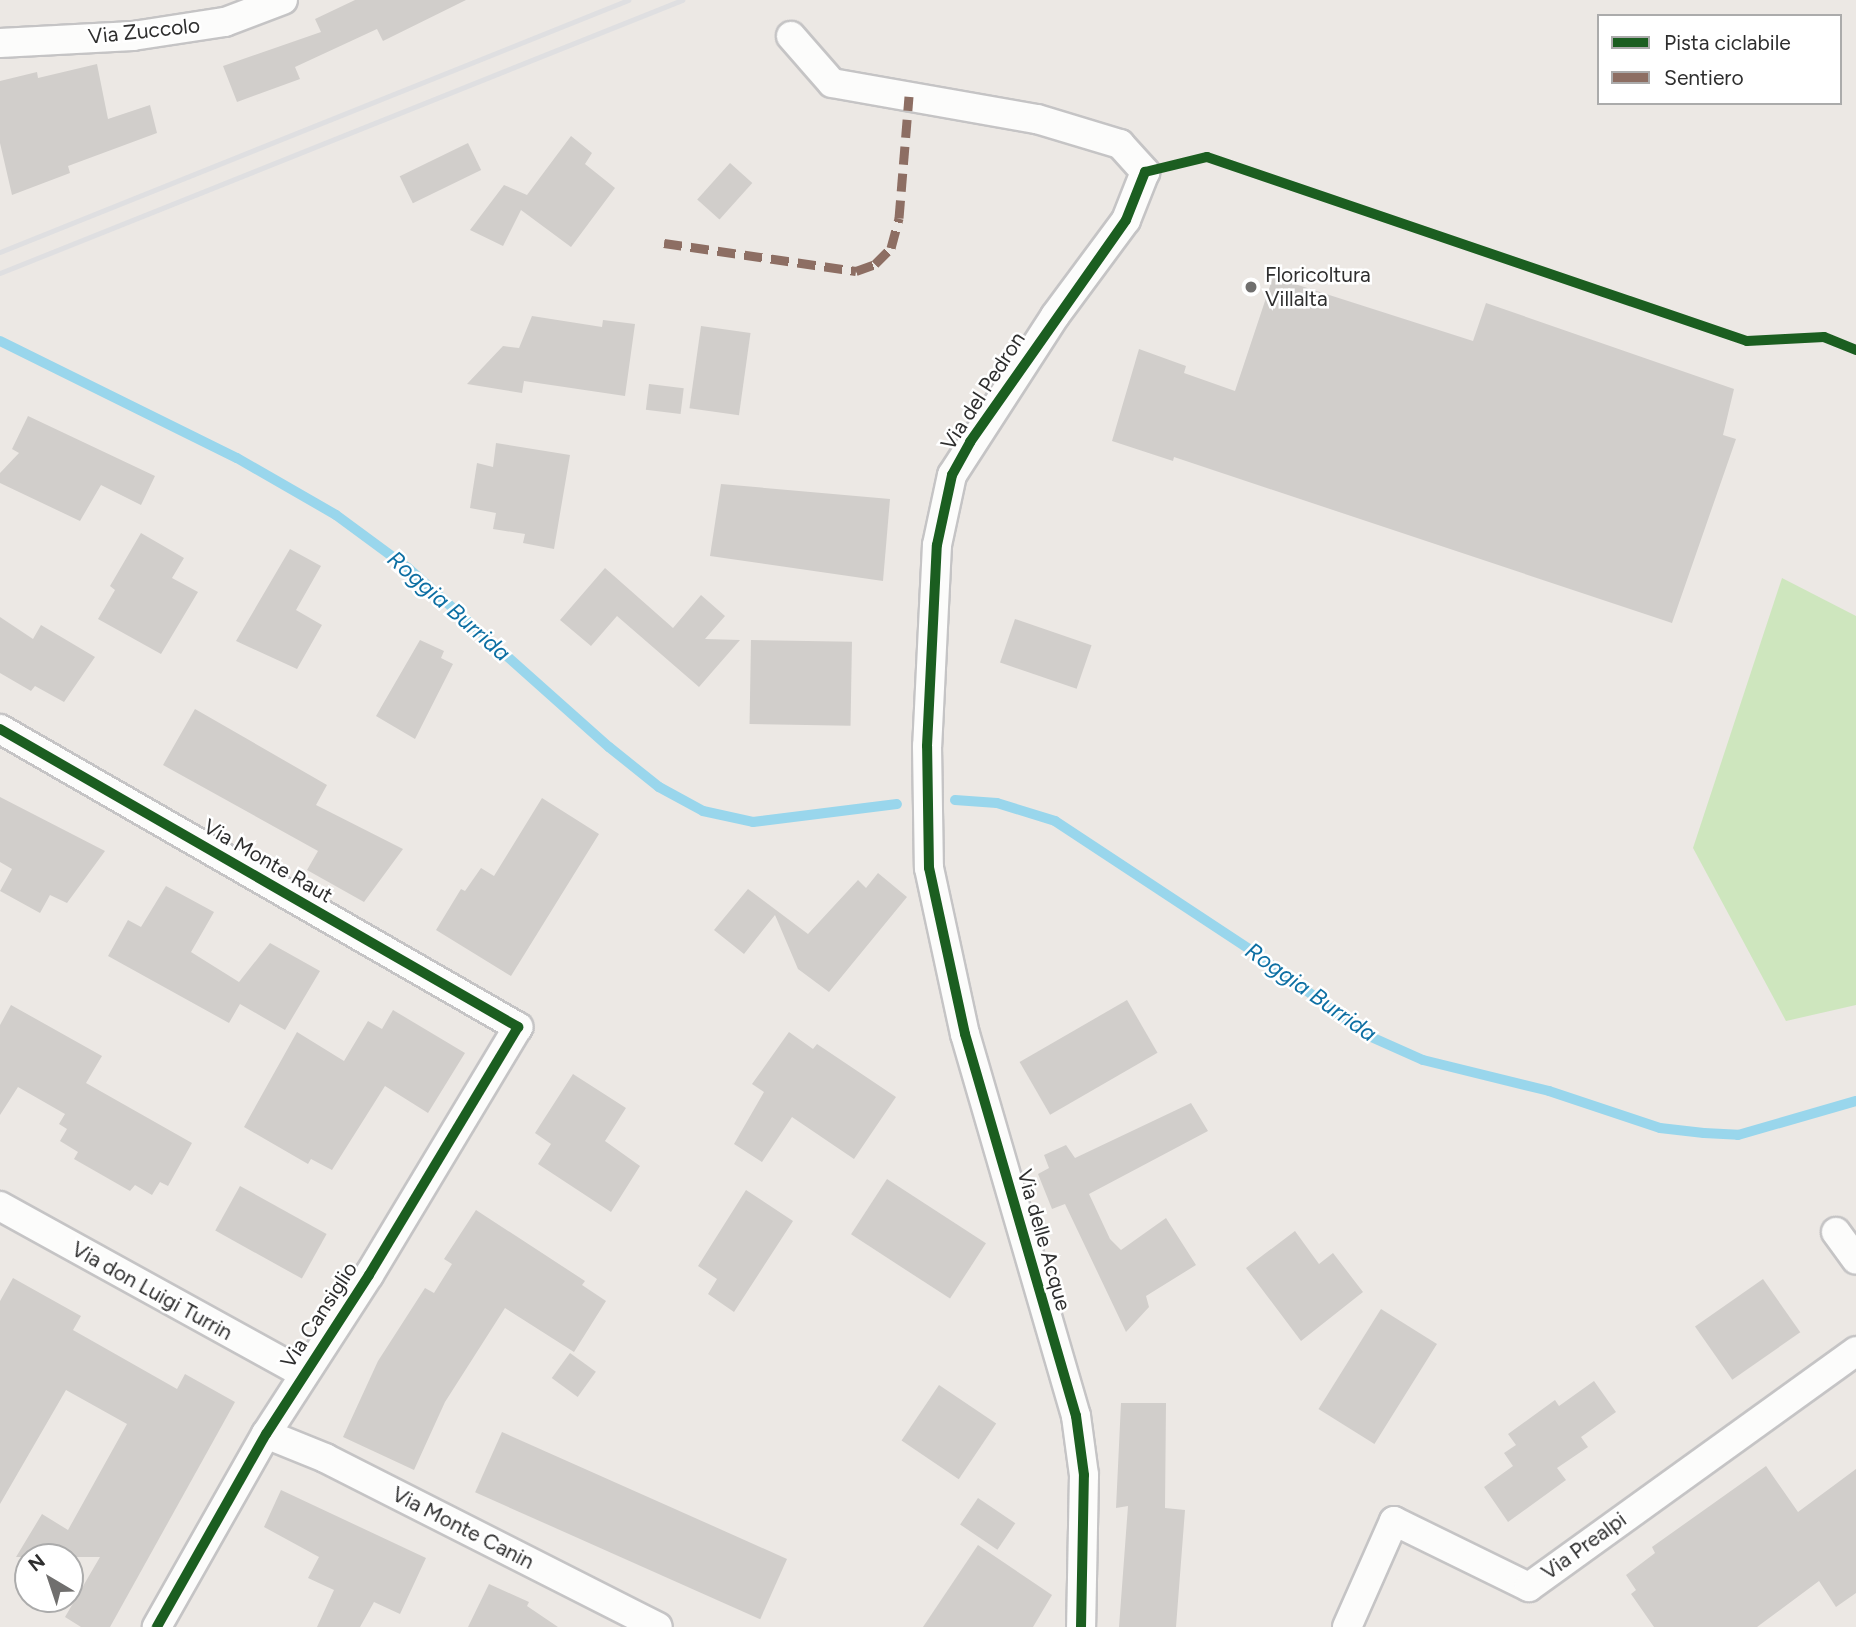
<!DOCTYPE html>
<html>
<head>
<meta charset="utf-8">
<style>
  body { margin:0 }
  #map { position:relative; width:1856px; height:1627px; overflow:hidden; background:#ece8e4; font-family:Figtree,sans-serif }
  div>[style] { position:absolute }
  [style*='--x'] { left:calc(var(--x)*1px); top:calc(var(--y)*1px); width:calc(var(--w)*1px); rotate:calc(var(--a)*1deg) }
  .green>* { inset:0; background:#cee6be }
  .stream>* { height:10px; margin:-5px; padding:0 5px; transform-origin:5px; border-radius:5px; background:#99d6ec }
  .building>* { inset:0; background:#d1cecb; transform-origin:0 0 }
  .roads { filter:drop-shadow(2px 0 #c5c4c5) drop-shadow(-2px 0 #c5c4c5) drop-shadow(0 2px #c5c4c5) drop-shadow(0 -2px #c5c4c5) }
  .minor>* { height:28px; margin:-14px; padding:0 14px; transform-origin:14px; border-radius:14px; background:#fcfcfb }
  .rail>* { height:5px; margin:-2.5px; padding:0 2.5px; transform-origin:2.5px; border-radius:2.5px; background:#dfdfe1 }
  .quiet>* { height:9px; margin-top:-4.5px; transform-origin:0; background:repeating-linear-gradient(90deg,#8d6e63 0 18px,transparent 0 27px) }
  .cycleway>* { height:10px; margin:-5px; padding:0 5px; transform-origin:5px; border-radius:5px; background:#1b5e20 }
  .dots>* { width:19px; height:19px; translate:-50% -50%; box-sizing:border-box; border:4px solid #fff; border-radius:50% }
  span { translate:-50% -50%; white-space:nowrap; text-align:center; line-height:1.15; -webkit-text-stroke:5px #fff; paint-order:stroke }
  .street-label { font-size:21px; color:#2e2e2e }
  .poi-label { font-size:21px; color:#2e2e2e }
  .left { translate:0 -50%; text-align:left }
  .water-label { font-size:23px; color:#0d6fa3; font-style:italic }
  .legend { position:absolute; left:1597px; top:14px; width:245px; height:91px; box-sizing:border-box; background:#fff; border:2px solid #ababab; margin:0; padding:9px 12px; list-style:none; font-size:21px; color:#2e2e2e }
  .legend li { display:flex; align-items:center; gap:14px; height:35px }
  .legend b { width:35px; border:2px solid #ababab }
  .north { position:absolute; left:14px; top:1543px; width:70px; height:70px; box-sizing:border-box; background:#fff; border:2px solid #ababab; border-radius:50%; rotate:321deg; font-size:19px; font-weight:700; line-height:28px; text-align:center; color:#2e2e2e }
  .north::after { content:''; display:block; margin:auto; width:24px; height:32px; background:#706f6e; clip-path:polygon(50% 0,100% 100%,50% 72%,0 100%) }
</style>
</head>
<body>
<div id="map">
  <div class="green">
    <div style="clip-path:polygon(1782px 578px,1856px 616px,1856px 1005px,1786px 1021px,1693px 848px)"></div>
  </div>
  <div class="stream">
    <div style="--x:0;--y:341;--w:264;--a:26.3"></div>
    <div style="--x:237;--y:458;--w:114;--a:29.9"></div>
    <div style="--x:336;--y:515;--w:89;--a:36.4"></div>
    <div style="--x:408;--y:568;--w:269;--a:41.7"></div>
    <div style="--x:609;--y:747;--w:64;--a:38.7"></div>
    <div style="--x:659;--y:787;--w:50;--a:28.6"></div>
    <div style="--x:703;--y:811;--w:51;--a:12.4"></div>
    <div style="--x:753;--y:822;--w:145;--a:-7.1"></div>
    <div style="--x:955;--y:800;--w:42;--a:4.1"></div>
    <div style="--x:997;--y:803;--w:61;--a:17.2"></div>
    <div style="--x:1055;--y:821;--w:236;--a:33.4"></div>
    <div style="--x:1252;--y:951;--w:145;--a:36"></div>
    <div style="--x:1369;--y:1036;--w:59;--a:24"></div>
    <div style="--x:1423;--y:1060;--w:130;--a:13.8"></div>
    <div style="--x:1549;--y:1091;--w:117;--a:18.4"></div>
    <div style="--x:1660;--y:1128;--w:44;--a:6.5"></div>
    <div style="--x:1704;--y:1133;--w:34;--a:3"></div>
    <div style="--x:1738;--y:1135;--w:123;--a:-16.1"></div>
  </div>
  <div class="building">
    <div style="clip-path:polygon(355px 0,466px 0,383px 41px,377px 29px,295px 67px,300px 79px,237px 102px,223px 66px,321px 32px,315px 19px)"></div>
    <div style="clip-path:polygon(97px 64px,108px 119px,150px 105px,157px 133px,68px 166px,70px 173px,12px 195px,0 143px,0 81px,37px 72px,38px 78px)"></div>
    <div style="clip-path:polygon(571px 136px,592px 153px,585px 164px,615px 188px,571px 247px,521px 210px,503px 246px,470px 230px,504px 185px,527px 195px)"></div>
    <div style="left:468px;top:143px;width:30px;height:76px;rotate:64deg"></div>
    <div style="left:730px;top:163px;width:30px;height:49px;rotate:42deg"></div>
    <div style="clip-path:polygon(1273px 277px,1473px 341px,1486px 303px,1734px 389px,1723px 435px,1736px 439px,1672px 623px,1174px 457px,1173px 461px,1112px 441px,1139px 349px,1186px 366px,1184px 373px,1235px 391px)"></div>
    <div style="clip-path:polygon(532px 316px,602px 327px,603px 320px,635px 324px,625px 396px,524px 381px,522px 393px,467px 384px,503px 346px,519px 348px)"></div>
    <div style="left:701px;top:326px;width:50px;height:83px;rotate:8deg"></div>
    <div style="left:649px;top:384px;width:35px;height:26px;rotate:7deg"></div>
    <div style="clip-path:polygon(28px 416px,155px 476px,141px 505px,101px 485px,80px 521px,0 483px,0 473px,19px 453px,12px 449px)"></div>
    <div style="clip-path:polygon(496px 443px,570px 455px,554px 549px,523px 543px,525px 534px,493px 529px,496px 513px,470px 508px,477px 463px,493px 467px)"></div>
    <div style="clip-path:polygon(721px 484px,890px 499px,883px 581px,710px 556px)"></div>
    <div style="clip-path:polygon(141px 533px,184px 558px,172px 578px,198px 592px,161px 654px,98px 619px,115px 590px,110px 586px)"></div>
    <div style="clip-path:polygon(290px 549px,321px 566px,296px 610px,322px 625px,297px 669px,236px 641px)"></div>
    <div style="clip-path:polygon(605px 568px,673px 628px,701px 595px,725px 616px,705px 639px,740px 640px,699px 687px,617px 616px,591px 646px,560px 620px)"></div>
    <div style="clip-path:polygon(0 617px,33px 639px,41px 625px,95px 657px,64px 702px,35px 686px,31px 691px,0 673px)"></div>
    <div style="left:1015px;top:619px;width:81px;height:46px;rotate:19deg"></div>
    <div style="clip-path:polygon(420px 640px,444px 651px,441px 658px,453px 664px,415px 739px,376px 716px)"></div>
    <div style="left:751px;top:640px;width:101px;height:84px;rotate:1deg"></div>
    <div style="clip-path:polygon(195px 709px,327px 785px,316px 805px,403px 849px,364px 902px,307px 870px,318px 851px,163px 765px)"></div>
    <div style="clip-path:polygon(0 797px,105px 851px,67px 903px,50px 895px,40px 913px,0 891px,12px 869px,0 862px)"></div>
    <div style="clip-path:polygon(542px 798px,599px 834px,511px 976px,436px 930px,461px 889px,465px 891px,481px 868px,494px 876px)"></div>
    <div style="clip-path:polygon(878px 873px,907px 897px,829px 992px,798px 969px,775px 915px,744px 954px,714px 930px,748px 889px,808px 934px,858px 880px,866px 888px)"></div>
    <div style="clip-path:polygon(166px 886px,214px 912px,191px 952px,239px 982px,270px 943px,320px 971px,285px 1030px,240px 1004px,229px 1023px,108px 956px,128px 920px,141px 927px)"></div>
    <div style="left:1127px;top:1000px;width:61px;height:124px;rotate:60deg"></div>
    <div style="clip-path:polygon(11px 1005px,102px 1056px,86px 1083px,192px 1143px,168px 1186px,160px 1182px,152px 1195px,135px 1185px,130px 1191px,74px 1159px,78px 1152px,60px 1141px,67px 1129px,59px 1124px,65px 1114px,18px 1087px,0 1115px,0 1025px)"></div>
    <div style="clip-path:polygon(393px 1010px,465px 1053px,428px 1113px,385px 1086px,332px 1170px,311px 1159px,308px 1164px,244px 1127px,297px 1032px,344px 1061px,368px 1021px,382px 1029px)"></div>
    <div style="clip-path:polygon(789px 1032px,813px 1049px,817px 1044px,896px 1097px,854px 1159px,792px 1117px,762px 1162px,734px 1144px,764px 1092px,752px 1084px)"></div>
    <div style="clip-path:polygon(573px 1074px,626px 1108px,605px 1141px,640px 1166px,611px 1212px,538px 1164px,551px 1144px,535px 1133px)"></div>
    <div style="clip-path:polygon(1191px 1103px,1208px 1131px,1089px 1194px,1110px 1239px,1121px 1250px,1166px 1218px,1196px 1265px,1146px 1296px,1149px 1307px,1126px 1332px,1065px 1204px,1052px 1209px,1038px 1174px,1049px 1168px,1044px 1155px,1066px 1145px,1075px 1158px)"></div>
    <div style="left:887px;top:1179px;width:118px;height:66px;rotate:33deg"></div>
    <div style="left:240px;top:1186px;width:99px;height:51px;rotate:29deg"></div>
    <div style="clip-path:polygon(746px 1190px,793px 1221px,734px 1312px,708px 1294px,717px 1279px,698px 1266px)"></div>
    <div style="clip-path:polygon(476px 1210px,585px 1281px,582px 1285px,606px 1301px,574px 1352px,505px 1308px,445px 1402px,414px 1470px,343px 1437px,378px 1361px,425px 1288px,434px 1293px,452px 1264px,444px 1259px)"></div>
    <div style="clip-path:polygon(1295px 1231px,1319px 1264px,1333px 1253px,1363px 1292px,1301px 1341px,1246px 1268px)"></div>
    <div style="clip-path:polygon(13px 1278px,81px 1316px,73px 1330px,177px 1389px,185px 1374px,235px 1402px,110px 1627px,81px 1627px,65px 1617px,100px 1557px,16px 1557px,42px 1514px,68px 1530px,127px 1424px,66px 1390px,0 1504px,0 1301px)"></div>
    <div style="left:1763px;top:1279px;width:65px;height:83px;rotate:55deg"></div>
    <div style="left:1381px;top:1309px;width:66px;height:118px;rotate:32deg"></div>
    <div style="left:570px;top:1353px;width:32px;height:31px;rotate:36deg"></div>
    <div style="clip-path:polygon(1594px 1381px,1616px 1412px,1581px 1437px,1588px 1447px,1557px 1468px,1566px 1480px,1508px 1522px,1484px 1487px,1513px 1466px,1504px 1453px,1516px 1445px,1508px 1434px,1555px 1400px,1559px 1406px)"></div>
    <div style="left:939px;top:1385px;width:69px;height:67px;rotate:34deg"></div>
    <div style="clip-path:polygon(1121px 1403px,1166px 1403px,1165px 1508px,1185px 1510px,1176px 1627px,1119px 1627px,1128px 1506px,1116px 1508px)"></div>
    <div style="left:502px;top:1432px;width:312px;height:66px;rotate:24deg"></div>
    <div style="clip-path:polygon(1766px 1466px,1798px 1512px,1856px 1469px,1856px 1593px,1836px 1607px,1819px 1581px,1757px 1627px,1654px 1627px,1631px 1594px,1636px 1590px,1626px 1575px,1655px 1553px,1652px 1547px)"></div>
    <div style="clip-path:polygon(281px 1490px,426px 1558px,400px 1614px,374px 1602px,360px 1627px,317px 1627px,334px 1590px,308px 1578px,319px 1557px,264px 1527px)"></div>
    <div style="left:978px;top:1498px;width:45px;height:32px;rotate:34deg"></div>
    <div style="clip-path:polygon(978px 1545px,1052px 1595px,1033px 1627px,923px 1627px)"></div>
    <div style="clip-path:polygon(489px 1584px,529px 1602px,527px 1606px,558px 1627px,468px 1627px)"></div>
  </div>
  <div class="roads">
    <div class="minor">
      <div style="--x:791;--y:36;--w:62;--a:48.9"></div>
      <div style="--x:832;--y:83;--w:208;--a:10"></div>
      <div style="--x:1037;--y:119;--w:87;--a:16.8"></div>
      <div style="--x:1120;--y:144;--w:38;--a:48"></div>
      <div style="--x:1145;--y:172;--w:52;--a:111.6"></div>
      <div style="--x:1126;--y:220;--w:119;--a:126.5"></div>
      <div style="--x:1055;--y:316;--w:189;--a:122.9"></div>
      <div style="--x:952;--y:475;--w:72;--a:102.1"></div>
      <div style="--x:937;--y:545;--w:201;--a:92.8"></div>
      <div style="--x:927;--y:746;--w:122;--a:89.1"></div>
      <div style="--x:929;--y:868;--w:170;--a:77.8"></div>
      <div style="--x:965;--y:1034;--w:398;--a:73.8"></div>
      <div style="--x:1076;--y:1416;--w:60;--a:82.3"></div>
      <div style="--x:1084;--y:1475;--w:152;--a:91.1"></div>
      <div style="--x:0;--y:43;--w:133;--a:-3"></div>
      <div style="--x:133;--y:36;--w:93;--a:-8.7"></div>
      <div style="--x:225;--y:22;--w:62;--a:-20.8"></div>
      <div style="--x:0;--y:729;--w:598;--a:29.91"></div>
      <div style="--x:518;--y:1027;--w:289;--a:121"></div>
      <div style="--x:369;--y:1275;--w:189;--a:122.9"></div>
      <div style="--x:266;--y:1434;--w:222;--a:119.5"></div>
      <div style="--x:0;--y:1206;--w:347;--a:28.9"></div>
      <div style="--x:1836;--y:1232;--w:34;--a:54"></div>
      <div style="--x:266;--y:1434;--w:64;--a:22.1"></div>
      <div style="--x:325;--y:1458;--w:373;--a:26.9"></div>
      <div style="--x:1347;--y:1627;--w:116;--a:-66.1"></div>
      <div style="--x:1394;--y:1521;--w:150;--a:26.1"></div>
      <div style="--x:1529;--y:1587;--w:403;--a:-35.8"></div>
    </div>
  </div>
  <div class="rail">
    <div style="--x:0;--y:252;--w:677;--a:-21.86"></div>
    <div style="--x:0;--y:273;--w:735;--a:-21.82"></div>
  </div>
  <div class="quiet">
    <div style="--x:664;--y:243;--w:194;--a:8.3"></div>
    <div style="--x:856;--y:271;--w:20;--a:-20"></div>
    <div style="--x:875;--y:264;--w:23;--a:-45"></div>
    <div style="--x:891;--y:248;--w:31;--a:-75"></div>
    <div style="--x:899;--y:218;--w:122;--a:-85.3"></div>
  </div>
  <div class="cycleway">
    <div style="--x:0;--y:729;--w:598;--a:29.91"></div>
    <div style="--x:518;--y:1027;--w:289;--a:121"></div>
    <div style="--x:369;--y:1275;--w:189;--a:122.9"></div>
    <div style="--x:266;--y:1434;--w:222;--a:119.5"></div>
    <div style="--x:1081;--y:1627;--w:152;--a:-88.9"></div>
    <div style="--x:1084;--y:1475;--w:60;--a:-97.7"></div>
    <div style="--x:1076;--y:1416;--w:398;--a:-106.2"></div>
    <div style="--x:965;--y:1034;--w:170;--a:-102.2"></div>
    <div style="--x:929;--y:868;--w:122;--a:-90.9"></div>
    <div style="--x:927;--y:746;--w:201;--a:-87.2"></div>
    <div style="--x:937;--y:545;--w:72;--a:-77.9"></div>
    <div style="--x:952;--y:475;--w:38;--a:-61"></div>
    <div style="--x:970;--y:442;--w:271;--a:-54.9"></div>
    <div style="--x:1126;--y:220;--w:52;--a:-68.4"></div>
    <div style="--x:1145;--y:172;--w:64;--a:-13.6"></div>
    <div style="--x:1207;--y:157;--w:570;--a:18.82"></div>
    <div style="--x:1747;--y:341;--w:77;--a:-3"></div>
    <div style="--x:1824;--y:337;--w:35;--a:22"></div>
  </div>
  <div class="dots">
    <div style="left:1251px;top:287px;background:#706f6e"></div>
  </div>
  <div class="street-label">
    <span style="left:144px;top:31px;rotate:-6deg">Via Zuccolo</span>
    <span style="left:983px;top:391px;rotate:-57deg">Via del Pedron</span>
    <span style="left:268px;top:861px;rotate:30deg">Via Monte Raut</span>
    <span style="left:1044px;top:1240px;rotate:74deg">Via delle Acque</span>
    <span style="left:152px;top:1291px;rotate:29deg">Via don Luigi Turrin</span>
    <span style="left:319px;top:1315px;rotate:-57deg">Via Cansiglio</span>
    <span style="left:463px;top:1528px;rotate:27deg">Via Monte Canin</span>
    <span style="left:1584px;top:1546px;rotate:-36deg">Via Prealpi</span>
  </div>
  <div class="poi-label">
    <span class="left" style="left:1265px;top:287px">Floricoltura<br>Villalta</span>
  </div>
  <div class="water-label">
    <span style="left:449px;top:606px;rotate:41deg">Roggia Burrida</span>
    <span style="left:1311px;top:992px;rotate:35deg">Roggia Burrida</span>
  </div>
  <ul class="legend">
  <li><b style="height:9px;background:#1b5e20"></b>Pista ciclabile</li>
  <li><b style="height:9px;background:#8d6e63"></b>Sentiero</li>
  </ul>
  <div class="north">N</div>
</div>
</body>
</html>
